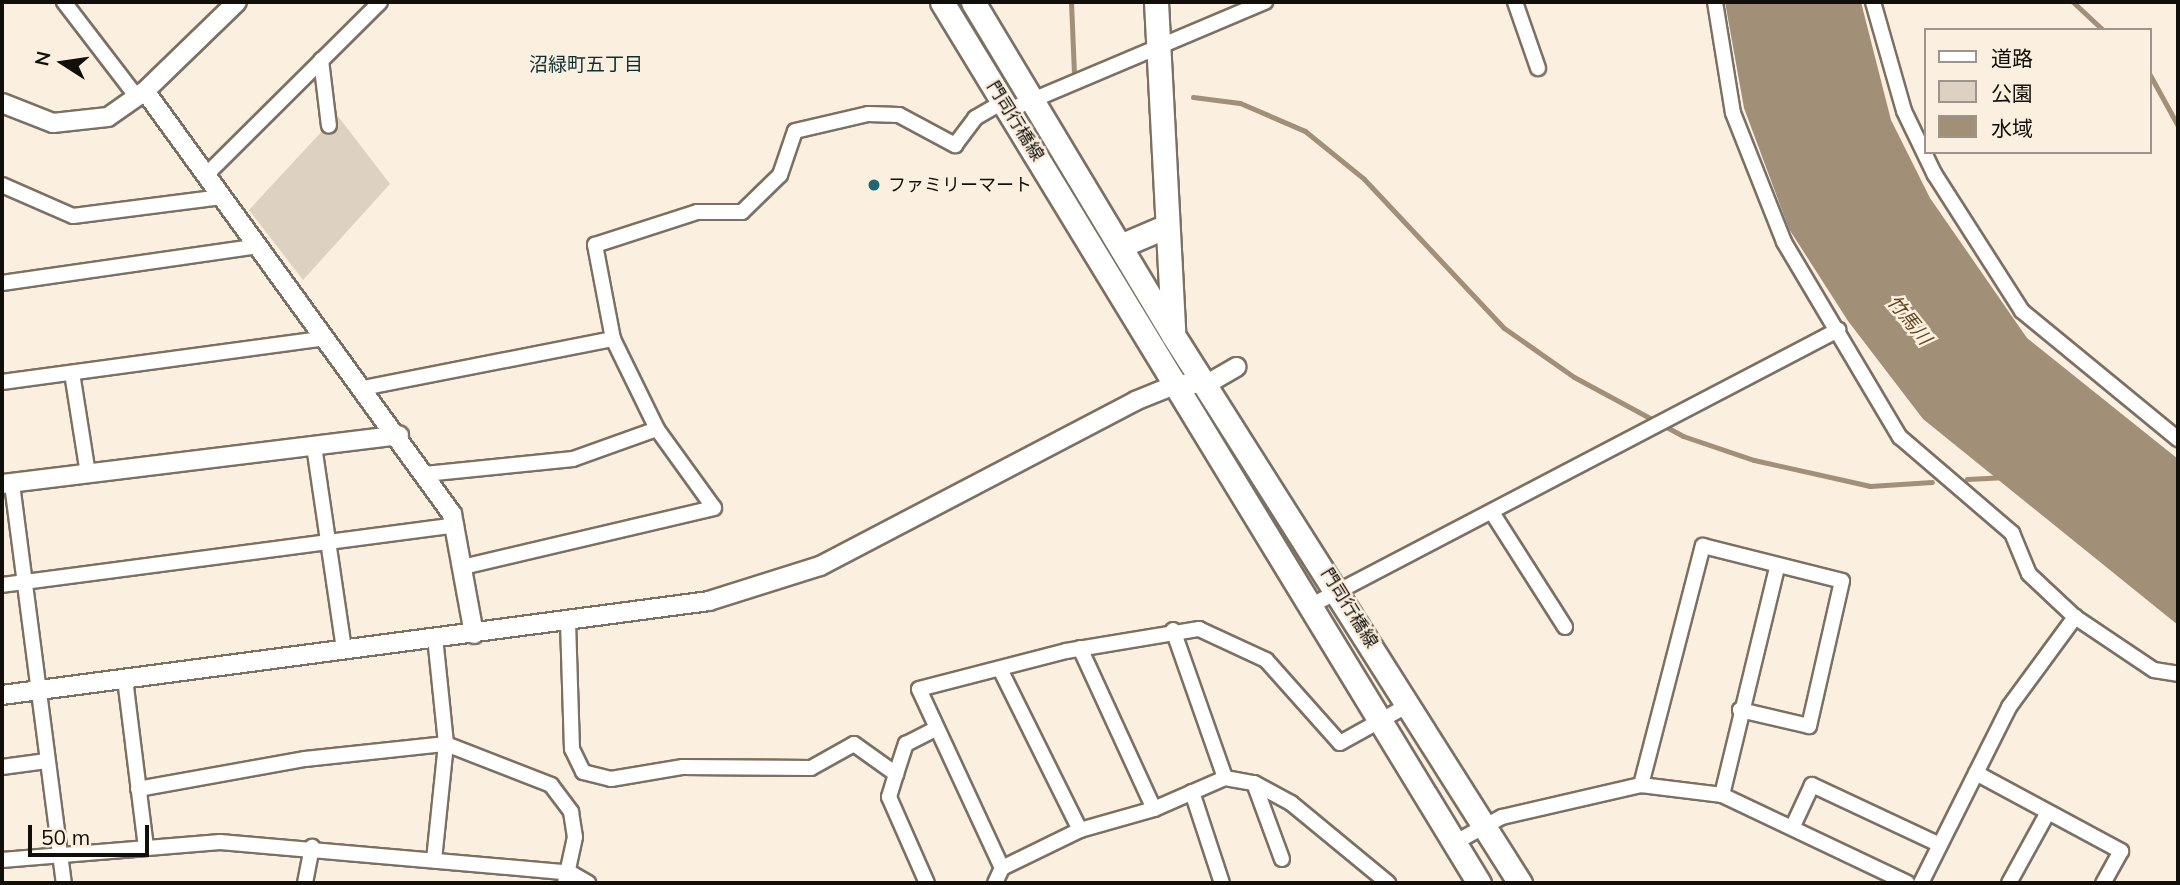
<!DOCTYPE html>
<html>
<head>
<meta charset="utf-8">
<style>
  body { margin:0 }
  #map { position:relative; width:2180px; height:885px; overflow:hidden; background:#fbefe0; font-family:Mulish,"Noto Sans JP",sans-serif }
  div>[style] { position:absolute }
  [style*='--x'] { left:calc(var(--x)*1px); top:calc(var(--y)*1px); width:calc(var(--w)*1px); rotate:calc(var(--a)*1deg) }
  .green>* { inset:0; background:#ddd1c1 }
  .water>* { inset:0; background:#a28f77 }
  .stream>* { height:5px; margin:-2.5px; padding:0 2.5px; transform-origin:2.5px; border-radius:2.5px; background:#a28f77 }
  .roads { filter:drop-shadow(2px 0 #7b7163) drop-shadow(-2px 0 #7b7163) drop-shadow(0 2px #7b7163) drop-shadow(0 -2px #7b7163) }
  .minor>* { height:14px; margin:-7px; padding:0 7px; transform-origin:7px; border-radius:7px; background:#fff }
  .tertiary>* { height:18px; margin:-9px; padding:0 9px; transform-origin:9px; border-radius:9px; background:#fff }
  .primary>* { height:23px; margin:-11.5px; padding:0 11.5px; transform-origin:11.5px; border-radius:11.5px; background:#fff }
  .dots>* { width:19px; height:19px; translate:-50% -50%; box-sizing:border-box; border:4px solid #fbefe0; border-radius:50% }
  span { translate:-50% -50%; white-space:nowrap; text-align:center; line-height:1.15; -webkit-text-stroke:5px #fbefe0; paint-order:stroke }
  .street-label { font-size:18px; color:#120e09 }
  .poi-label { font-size:18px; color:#120e09 }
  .left { translate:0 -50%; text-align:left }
  .neighbourhood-label { font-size:19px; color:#0d2f34 }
  .water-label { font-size:19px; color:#604419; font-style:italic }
  .frame { position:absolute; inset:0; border:4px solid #120e09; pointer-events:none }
  .legend { position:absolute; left:1924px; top:28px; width:228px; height:126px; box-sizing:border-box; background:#fbefe0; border:2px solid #9e958a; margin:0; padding:9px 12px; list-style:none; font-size:21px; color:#120e09 }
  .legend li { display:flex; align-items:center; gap:14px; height:35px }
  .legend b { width:35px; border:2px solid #9e958a }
  .north { position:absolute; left:28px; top:28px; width:70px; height:70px; -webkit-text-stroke:5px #fbefe0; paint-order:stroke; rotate:282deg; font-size:19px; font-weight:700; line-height:28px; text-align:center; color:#120e09 }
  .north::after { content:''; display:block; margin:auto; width:24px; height:32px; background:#120e09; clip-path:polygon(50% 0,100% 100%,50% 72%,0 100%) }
  .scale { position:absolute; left:28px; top:825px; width:121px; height:32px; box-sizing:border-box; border:4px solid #120e09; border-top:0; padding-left:9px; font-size:21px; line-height:24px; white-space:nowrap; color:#120e09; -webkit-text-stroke:5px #fbefe0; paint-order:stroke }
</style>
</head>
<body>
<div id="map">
  <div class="green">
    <div style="clip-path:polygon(337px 115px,390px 184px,303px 280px,249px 210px)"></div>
  </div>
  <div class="water">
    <div style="clip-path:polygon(1725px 2px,1861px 2px,1891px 120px,1930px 198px,2027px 338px,2178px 459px,2178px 625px,1923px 419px,1848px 321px,1789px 229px,1744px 108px)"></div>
  </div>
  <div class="stream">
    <div style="--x:1071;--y:2;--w:73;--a:87.6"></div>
    <div style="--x:2073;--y:2;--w:41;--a:43"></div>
    <div style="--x:2150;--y:75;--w:58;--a:61.2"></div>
    <div style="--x:1193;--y:97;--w:47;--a:7.3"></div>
    <div style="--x:1240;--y:103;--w:71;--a:23.3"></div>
    <div style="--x:1305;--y:131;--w:76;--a:39.1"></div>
    <div style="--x:1364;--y:179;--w:204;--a:46.8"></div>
    <div style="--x:1504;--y:328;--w:85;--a:35"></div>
    <div style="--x:1574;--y:377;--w:124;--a:28.4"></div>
    <div style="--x:1683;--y:436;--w:75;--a:18.7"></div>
    <div style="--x:1754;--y:460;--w:119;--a:12.6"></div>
    <div style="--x:1870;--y:486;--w:62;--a:-3.7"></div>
    <div style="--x:1967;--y:479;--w:35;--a:-3"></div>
  </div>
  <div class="roads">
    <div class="minor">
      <div style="--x:64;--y:2;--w:120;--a:52.5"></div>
      <div style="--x:1515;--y:2;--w:70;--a:70.8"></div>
      <div style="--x:1715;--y:2;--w:112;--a:80.8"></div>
      <div style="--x:1733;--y:113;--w:139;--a:68.4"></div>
      <div style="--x:1784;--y:242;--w:227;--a:59.3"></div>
      <div style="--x:1900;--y:437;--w:148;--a:40.6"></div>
      <div style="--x:2012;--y:533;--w:44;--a:67.5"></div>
      <div style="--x:2029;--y:574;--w:63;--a:43.1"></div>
      <div style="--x:2075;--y:617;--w:95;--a:33.9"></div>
      <div style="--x:2154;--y:670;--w:24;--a:9"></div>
      <div style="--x:1873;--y:2;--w:113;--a:74.1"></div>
      <div style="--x:1904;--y:111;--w:71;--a:64.2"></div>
      <div style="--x:1935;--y:175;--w:161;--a:57.4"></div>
      <div style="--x:2022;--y:311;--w:202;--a:39.4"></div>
      <div style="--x:321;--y:60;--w:66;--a:83.1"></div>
      <div style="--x:1009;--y:110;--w:278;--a:-22.9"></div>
      <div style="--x:206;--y:175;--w:245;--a:-44.8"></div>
      <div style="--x:2;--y:185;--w:77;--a:23.6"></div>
      <div style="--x:73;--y:216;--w:150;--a:-7.3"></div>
      <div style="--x:2;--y:283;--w:259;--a:-8.2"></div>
      <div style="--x:613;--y:339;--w:96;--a:-100.8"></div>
      <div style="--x:595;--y:245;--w:107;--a:-17.9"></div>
      <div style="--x:697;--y:212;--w:45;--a:0"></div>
      <div style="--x:742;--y:212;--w:53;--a:-44.2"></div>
      <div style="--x:780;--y:175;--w:46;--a:-71.2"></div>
      <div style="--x:795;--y:131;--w:75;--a:-13.1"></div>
      <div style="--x:868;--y:114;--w:31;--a:2"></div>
      <div style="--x:899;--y:115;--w:64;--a:28.2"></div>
      <div style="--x:955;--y:145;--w:34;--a:-53"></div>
      <div style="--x:975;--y:118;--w:32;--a:-30"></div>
      <div style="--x:72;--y:373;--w:102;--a:81"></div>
      <div style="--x:2;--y:382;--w:327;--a:-7.7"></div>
      <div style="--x:363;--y:388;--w:255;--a:-11.1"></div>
      <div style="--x:613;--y:339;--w:100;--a:63.9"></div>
      <div style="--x:657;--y:429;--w:97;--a:54.2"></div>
      <div style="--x:714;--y:508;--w:255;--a:166.8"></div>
      <div style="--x:314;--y:446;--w:205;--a:81.6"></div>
      <div style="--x:425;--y:474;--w:149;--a:-5.8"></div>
      <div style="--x:573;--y:459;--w:89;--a:-19.7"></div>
      <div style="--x:12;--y:484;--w:402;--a:82.6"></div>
      <div style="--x:1493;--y:514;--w:134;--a:57.5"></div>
      <div style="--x:2;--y:585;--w:458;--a:-7.5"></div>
      <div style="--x:1312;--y:605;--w:594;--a:-27.6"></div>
      <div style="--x:568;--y:622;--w:127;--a:88.2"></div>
      <div style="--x:572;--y:749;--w:25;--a:64"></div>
      <div style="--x:583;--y:772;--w:29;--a:14"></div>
      <div style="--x:611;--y:779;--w:73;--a:-9.5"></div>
      <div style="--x:683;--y:767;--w:128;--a:0.4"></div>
      <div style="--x:811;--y:768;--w:49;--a:-29.2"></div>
      <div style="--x:854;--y:744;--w:52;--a:35.5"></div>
      <div style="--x:896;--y:774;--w:32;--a:-72"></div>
      <div style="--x:906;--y:744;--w:34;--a:-27"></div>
      <div style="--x:1173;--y:630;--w:157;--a:70.6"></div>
      <div style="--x:435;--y:637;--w:108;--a:84.1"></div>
      <div style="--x:446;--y:744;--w:113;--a:21.3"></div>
      <div style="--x:551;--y:785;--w:34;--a:53"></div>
      <div style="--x:571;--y:812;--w:25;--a:81"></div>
      <div style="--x:575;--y:837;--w:47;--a:102.3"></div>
      <div style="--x:1080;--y:648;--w:177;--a:65.3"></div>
      <div style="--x:1000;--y:669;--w:180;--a:63.6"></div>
      <div style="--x:125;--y:679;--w:169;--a:82.9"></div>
      <div style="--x:2;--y:767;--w:45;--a:-7.6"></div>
      <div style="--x:1976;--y:773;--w:165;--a:28.3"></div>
      <div style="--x:2121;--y:851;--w:37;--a:119"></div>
      <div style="--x:896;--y:774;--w:24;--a:107"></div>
      <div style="--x:889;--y:797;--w:94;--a:66.2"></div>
      <div style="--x:1254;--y:783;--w:81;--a:69.8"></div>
      <div style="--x:1641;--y:785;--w:247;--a:-75.5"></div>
      <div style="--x:1703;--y:546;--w:143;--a:14.1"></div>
      <div style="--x:1842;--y:581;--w:149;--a:102.8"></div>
      <div style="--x:1809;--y:726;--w:71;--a:-166.9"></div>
      <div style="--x:138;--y:789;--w:170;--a:-10.2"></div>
      <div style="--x:305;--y:759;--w:142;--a:-6.1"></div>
      <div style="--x:446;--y:744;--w:117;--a:95.9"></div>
      <div style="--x:1192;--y:792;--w:96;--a:71.8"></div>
      <div style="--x:1722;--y:795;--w:235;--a:-76.4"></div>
      <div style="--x:1793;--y:826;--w:45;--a:-65.1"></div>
      <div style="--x:1812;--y:785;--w:141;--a:25.1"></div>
      <div style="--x:1452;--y:844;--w:57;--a:-28.4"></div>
      <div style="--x:1502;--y:817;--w:143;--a:-13"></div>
      <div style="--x:1641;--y:785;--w:82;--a:7"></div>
      <div style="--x:1722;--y:795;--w:205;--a:25.4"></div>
      <div style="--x:2;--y:860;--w:219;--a:-4.7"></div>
      <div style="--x:220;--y:842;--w:352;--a:5"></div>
      <div style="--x:571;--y:873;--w:20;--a:30"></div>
      <div style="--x:1002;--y:868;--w:197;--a:-114.9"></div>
      <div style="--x:919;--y:689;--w:152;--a:-14.5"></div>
      <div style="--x:1066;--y:651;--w:135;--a:-9.4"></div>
      <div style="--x:1199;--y:629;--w:74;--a:24.8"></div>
      <div style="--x:1266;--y:660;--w:111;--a:48.3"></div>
      <div style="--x:1340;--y:743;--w:80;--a:-29.1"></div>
      <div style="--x:305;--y:883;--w:37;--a:-79"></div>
      <div style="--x:995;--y:883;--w:17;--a:-65"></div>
      <div style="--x:1002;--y:868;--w:87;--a:-26"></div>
      <div style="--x:1080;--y:830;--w:77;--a:-15.8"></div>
      <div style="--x:1154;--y:809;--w:77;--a:-23.6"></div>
      <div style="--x:1225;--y:778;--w:29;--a:10"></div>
      <div style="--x:1254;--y:783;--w:42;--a:28.4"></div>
      <div style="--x:1291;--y:803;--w:126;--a:39.5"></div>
      <div style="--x:1921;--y:883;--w:197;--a:-63.4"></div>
      <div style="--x:2009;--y:707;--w:112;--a:-53.7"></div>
      <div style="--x:2009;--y:883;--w:81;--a:-61.2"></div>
    </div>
    <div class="tertiary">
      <div style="--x:145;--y:91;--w:523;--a:54.03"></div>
      <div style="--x:452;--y:514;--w:122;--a:79.6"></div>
      <div style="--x:2;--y:103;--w:55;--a:21.4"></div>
      <div style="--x:53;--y:123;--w:55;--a:-6.2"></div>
      <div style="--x:108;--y:117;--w:45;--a:-35.1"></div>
      <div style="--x:145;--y:91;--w:128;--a:-44.1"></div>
      <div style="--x:2;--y:484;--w:400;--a:-7"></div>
      <div style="--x:2;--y:695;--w:713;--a:-7.57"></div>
      <div style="--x:709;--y:601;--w:116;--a:-17.5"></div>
      <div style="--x:820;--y:566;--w:356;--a:-27.6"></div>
      <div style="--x:1135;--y:401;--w:45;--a:-22"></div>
      <div style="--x:1177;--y:384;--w:30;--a:0"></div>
      <div style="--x:1207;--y:384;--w:34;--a:-30"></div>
    </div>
    <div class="primary">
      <div style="--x:942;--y:2;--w:1032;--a:58.64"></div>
      <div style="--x:973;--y:2;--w:388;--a:59"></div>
      <div style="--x:1173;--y:335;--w:649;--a:57.66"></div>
      <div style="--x:1156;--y:2;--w:329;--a:87"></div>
      <div style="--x:1120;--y:246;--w:51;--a:-23.1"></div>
    </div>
  </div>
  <div class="dots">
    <div style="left:874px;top:185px;background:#1d6872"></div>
  </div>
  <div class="street-label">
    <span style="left:1015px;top:121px;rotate:58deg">門司行橋線</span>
    <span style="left:1349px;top:608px;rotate:58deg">門司行橋線</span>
  </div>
  <div class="poi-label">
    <span class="left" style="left:888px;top:185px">ファミリーマート</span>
  </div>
  <div class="neighbourhood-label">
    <span style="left:586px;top:65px">沼緑町五丁目</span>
  </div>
  <div class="water-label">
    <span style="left:1909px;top:320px;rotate:51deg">竹馬川</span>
  </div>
  <div class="frame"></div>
  <ul class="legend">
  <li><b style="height:9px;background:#fff"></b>道路</li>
  <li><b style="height:19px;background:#ddd1c1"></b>公園</li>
  <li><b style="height:19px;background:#a28f77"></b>水域</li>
  </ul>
  <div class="north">N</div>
  <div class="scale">50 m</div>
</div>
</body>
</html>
